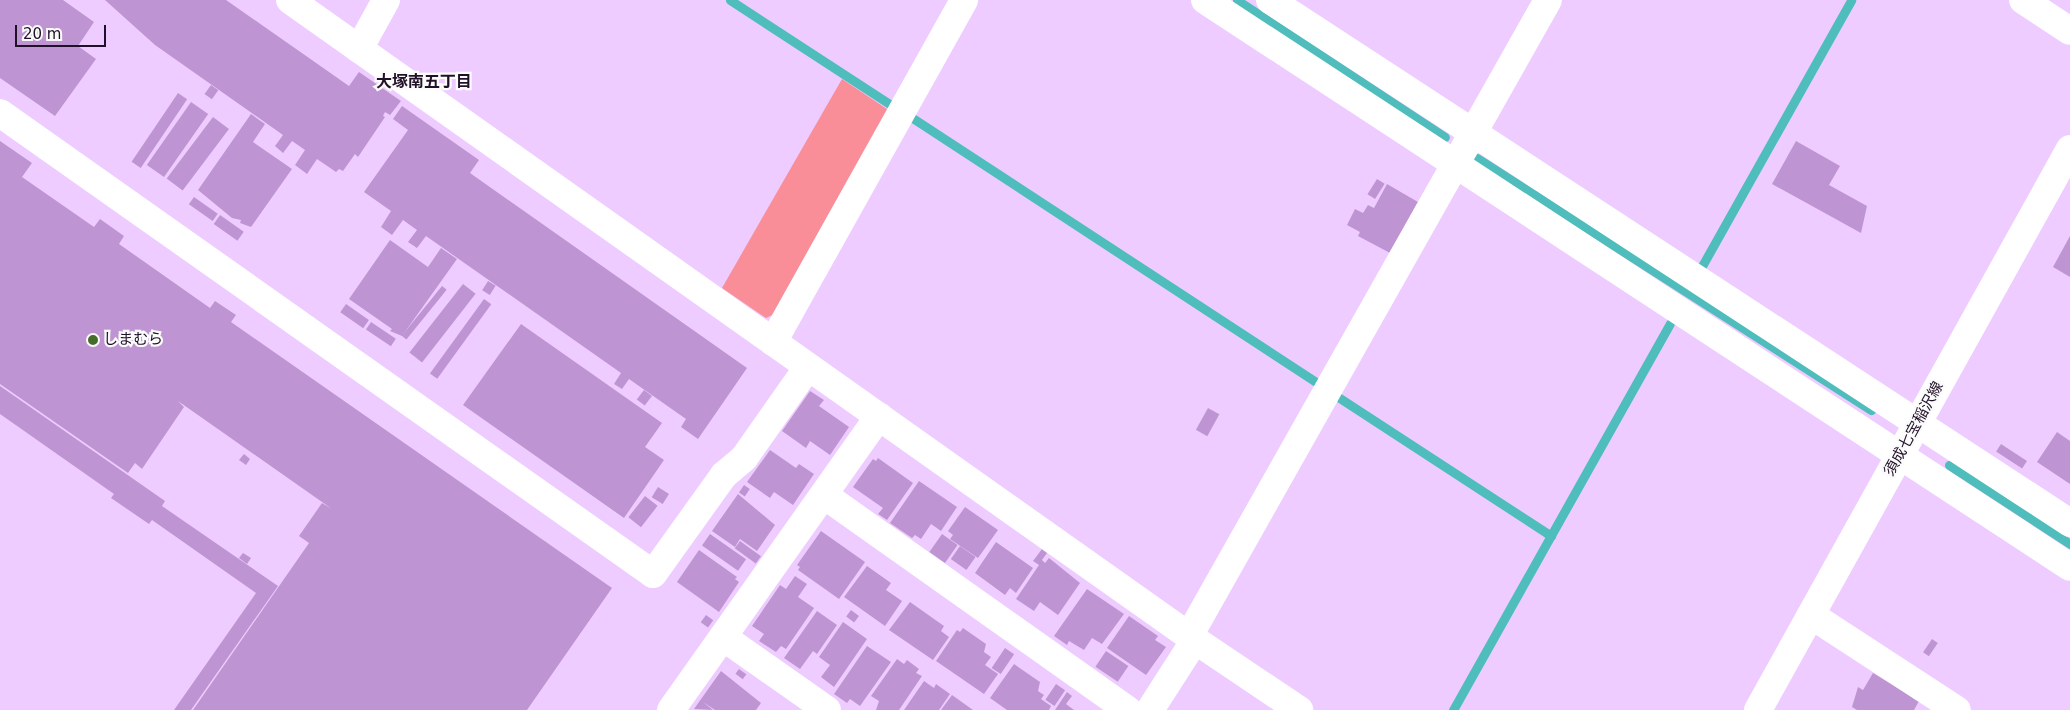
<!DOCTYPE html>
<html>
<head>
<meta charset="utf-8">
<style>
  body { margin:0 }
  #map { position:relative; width:2070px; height:710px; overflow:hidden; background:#ecf; font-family:"DejaVu Sans","Noto Sans JP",sans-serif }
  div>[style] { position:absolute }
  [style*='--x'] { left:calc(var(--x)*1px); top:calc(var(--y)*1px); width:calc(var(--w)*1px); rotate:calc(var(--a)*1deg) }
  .green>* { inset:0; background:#f98e98 }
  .stream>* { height:9px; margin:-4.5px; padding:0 4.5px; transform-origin:4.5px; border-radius:4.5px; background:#4ebdbc }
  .building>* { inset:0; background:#be95d2; transform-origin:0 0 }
  .minor>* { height:28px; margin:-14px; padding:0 14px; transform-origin:14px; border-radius:14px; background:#fff }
  .tertiary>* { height:28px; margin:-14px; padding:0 14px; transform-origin:14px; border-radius:14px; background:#fff }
  .secondary>* { height:28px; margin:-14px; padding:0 14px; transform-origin:14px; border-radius:14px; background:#fff }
  .dots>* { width:14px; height:14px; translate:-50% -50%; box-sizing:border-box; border:2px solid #fbfbfb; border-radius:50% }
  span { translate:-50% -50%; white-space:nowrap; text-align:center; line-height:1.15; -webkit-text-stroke:4.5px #fbfbfb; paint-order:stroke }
  .poi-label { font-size:15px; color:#211128 }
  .left { translate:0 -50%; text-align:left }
  .street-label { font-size:15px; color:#211128 }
  .neighbourhood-label { font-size:16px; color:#211128; font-weight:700 }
  .scale { position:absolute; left:15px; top:25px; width:91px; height:22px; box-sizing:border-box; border:2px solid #211128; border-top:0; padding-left:6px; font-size:15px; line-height:18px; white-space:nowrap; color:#211128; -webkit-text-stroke:4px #fbfbfb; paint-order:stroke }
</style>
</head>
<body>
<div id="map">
  <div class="green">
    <div style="clip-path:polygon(842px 79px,890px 111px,777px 313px,766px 318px,722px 288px)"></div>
  </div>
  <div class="stream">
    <div style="--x:730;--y:0;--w:196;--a:33.1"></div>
    <div style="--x:1237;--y:0;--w:249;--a:33.4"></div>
    <div style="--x:911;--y:117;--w:489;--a:33.2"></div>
    <div style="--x:1477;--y:158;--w:468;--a:32.6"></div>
    <div style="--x:1702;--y:266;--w:305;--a:-60.7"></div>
    <div style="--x:1335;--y:395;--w:258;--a:33.1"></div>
    <div style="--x:1949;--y:465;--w:145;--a:33.1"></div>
    <div style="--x:1453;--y:710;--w:443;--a:-60.7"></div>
  </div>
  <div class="building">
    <div style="clip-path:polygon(0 0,63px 0,94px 22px,78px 46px,96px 59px,55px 116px,0 78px)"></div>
    <div style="clip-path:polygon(105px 0,226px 0,349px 86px,359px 72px,401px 101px,390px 115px,385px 112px,383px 116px,385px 117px,358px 157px,355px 154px,343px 171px,339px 169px,336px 172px,317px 159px,307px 174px,295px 165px,305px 150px,292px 141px,283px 153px,275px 146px,283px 135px,155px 45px)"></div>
    <div style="left:211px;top:85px;width:9px;height:11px;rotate:36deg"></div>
    <div style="left:178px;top:93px;width:11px;height:83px;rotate:34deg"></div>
    <div style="left:191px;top:102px;width:21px;height:77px;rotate:35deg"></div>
    <div style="clip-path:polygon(402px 106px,479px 160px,470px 173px,747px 368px,698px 439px,681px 427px,686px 419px,629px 379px,622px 389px,614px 384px,621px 373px,426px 236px,417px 248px,408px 242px,417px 230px,403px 220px,392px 235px,381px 227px,391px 211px,364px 192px,408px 130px,393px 119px)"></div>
    <div style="clip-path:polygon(251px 114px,265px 124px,253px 142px,292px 169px,251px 227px,240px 223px,241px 220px,232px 218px,198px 190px)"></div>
    <div style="left:213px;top:117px;width:20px;height:77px;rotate:37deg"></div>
    <div style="clip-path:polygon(0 141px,32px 163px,22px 177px,94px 227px,100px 219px,124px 236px,119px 244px,210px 308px,215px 301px,236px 315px,231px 322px,612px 588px,527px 710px,193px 710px,309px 543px,299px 536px,322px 503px,332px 509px,178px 401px,184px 407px,142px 469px,135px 463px,128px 473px,0 384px)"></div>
    <div style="clip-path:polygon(1796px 141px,1840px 166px,1829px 185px,1867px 206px,1861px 233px,1772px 184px)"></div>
    <div style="left:1377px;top:179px;width:9px;height:18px;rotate:32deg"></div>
    <div style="clip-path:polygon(1387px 184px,1418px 202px,1390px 253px,1358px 236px,1360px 232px,1347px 225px,1355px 209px,1363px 213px,1368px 205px,1374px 208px)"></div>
    <div style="left:194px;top:197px;width:29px;height:9px;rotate:35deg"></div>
    <div style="left:220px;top:215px;width:29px;height:11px;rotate:35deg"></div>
    <div style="clip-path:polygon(2070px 236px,2070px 277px,2053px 267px)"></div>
    <div style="clip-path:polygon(390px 240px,428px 267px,441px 248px,457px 259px,402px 336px,390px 331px,392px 329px,349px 299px)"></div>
    <div style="left:488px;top:281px;width:9px;height:11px;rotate:32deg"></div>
    <div style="left:463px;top:284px;width:16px;height:87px;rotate:38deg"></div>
    <div style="left:442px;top:286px;width:6px;height:64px;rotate:39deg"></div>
    <div style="left:484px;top:299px;width:9px;height:92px;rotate:36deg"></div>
    <div style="left:346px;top:304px;width:28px;height:10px;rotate:35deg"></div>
    <div style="left:371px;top:322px;width:30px;height:9px;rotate:34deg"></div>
    <div style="clip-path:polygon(521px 324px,662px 423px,645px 447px,664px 460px,624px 518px,463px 405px)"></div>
    <div style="clip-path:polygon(0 386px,165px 501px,162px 506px,278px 586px,191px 710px,174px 710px,256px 593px,152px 520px,149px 524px,111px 498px,114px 494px,0 414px)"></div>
    <div style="left:644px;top:390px;width:10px;height:12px;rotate:37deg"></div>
    <div style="clip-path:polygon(810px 391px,824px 400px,819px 406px,849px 427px,830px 455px,810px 441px,806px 448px,782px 431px)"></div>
    <div style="left:1208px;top:408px;width:13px;height:25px;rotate:29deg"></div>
    <div style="clip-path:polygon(2057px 432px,2070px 441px,2070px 484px,2037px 462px)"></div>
    <div style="left:2001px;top:444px;width:31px;height:9px;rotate:33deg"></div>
    <div style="clip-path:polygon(770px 450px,796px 468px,799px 464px,814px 474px,793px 505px,774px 492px,770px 498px,747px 482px)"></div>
    <div style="clip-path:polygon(244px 454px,250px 459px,246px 465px,239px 460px)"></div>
    <div style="clip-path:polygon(878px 458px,913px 483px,887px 520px,878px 514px,883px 508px,853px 487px,873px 459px,876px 461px)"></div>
    <div style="clip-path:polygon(919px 481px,957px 507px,941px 531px,931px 524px,921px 539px,915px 535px,912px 538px,890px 523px)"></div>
    <div style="left:744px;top:485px;width:7px;height:9px;rotate:34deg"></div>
    <div style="left:658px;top:487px;width:13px;height:12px;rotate:32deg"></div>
    <div style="clip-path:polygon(738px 494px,775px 525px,757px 551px,740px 539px,735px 547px,712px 531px)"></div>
    <div style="left:645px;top:496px;width:16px;height:27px;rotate:38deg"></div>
    <div style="clip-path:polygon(965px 507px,998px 530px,978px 558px,950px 539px,953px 535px,948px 531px)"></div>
    <div style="clip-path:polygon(821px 531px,865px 562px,839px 599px,798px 570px,800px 567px,797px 565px)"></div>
    <div style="left:710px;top:534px;width:44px;height:14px;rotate:35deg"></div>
    <div style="left:942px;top:534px;width:19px;height:22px;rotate:35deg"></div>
    <div style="left:740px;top:541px;width:26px;height:9px;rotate:36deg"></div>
    <div style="clip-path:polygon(996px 542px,1033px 568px,1016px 593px,1010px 588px,1005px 595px,975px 573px)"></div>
    <div style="left:960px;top:546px;width:19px;height:16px;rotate:35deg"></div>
    <div style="clip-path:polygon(1042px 549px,1047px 553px,1042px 560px,1045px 563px,1049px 558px,1080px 583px,1058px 615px,1040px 602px,1034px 611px,1016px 599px,1039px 565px,1033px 561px)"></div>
    <div style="clip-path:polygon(699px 550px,737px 577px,735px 579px,739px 582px,719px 612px,677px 582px)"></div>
    <div style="clip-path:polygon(243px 553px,251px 558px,247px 564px,239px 558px)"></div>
    <div style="clip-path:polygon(867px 566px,891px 583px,886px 590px,902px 601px,885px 626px,844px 597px)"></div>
    <div style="clip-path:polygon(795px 576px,807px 584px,798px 597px,814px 608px,786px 649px,781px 646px,776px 652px,759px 641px,764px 634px,752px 626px,780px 585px,786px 589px)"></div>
    <div style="clip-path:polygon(1087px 589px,1124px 614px,1102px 644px,1092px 638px,1084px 650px,1069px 641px,1067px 645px,1054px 636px)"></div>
    <div style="clip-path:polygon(910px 602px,944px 626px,941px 631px,949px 637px,933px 660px,889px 630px)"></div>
    <div style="left:851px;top:610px;width:10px;height:8px;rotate:37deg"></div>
    <div style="clip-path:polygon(817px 611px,837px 625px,817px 654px,813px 651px,800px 669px,784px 658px)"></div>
    <div style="left:706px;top:615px;width:9px;height:9px;rotate:36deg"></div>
    <div style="clip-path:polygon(1129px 616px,1158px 636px,1155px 640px,1166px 647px,1146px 675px,1107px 648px)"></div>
    <div style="clip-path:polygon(843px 622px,867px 639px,834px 687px,821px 677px,830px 665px,819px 657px)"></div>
    <div style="clip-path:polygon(963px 628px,986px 644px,984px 652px,991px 657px,985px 665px,998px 674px,984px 694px,936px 661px,957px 630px,960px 632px)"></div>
    <div style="left:1932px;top:639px;width:7px;height:16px;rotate:34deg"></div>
    <div style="clip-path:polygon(867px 646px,891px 662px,860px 706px,850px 699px,847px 703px,834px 694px)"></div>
    <div style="left:1005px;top:648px;width:11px;height:24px;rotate:34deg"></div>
    <div style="left:1106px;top:651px;width:27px;height:19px;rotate:34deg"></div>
    <div style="clip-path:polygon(897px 659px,904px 664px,907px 660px,919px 669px,916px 673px,922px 676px,899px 710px,876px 710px,879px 701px,871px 696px)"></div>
    <div style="clip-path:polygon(1014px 664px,1040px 682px,1038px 691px,1044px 695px,1041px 699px,1051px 706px,1049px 710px,1007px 710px,990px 698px)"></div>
    <div style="left:739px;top:669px;width:9px;height:6px;rotate:36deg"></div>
    <div style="clip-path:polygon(721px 671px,761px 703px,756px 710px,715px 710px,703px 702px,713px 710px,694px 709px)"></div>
    <div style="clip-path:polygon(1873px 673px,1919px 701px,1914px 710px,1857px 710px,1852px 707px,1858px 687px,1863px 690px)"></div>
    <div style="clip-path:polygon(924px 681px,934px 688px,936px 684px,950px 694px,939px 710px,904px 710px)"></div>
    <div style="left:1056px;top:684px;width:11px;height:19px;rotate:34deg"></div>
    <div style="clip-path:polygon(1067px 692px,1072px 696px,1066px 704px,1074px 710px,1055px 710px)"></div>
    <div style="clip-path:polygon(952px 695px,973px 710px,941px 710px)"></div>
  </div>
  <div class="minor">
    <div style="--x:290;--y:0;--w:1101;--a:35.28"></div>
    <div style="--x:1189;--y:636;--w:133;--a:33.9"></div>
    <div style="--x:1205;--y:0;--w:1034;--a:33.24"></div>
    <div style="--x:1270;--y:0;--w:956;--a:33.17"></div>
    <div style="--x:359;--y:49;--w:56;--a:-61.1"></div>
    <div style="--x:0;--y:113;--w:799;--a:35.22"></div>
    <div style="--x:653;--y:574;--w:122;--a:-54.4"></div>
    <div style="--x:724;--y:475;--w:26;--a:-40"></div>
    <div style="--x:744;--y:458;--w:111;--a:-54.9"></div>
    <div style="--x:773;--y:342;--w:392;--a:-60.8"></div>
    <div style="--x:824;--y:495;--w:372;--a:35.3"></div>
    <div style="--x:1811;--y:615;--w:174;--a:33.1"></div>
    <div style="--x:1189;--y:636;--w:730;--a:-60.56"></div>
    <div style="--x:723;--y:637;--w:127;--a:35.1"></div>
    <div style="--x:671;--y:710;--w:360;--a:-54.7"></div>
    <div style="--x:1150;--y:710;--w:83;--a:-57.3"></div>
  </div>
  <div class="tertiary">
    <div style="--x:2023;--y:0;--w:56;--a:33.4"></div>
  </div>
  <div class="secondary">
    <div style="--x:1758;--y:710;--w:642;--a:-60.92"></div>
  </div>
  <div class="dots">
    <div style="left:93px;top:340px;background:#446d29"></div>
  </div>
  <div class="poi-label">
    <span class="left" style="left:103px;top:340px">しまむら</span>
  </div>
  <div class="street-label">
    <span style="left:1914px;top:429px;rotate:-61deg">須成七宝稲沢線</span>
  </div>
  <div class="neighbourhood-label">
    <span style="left:424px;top:82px">大塚南五丁目</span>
  </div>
  <div class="scale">20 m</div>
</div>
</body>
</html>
